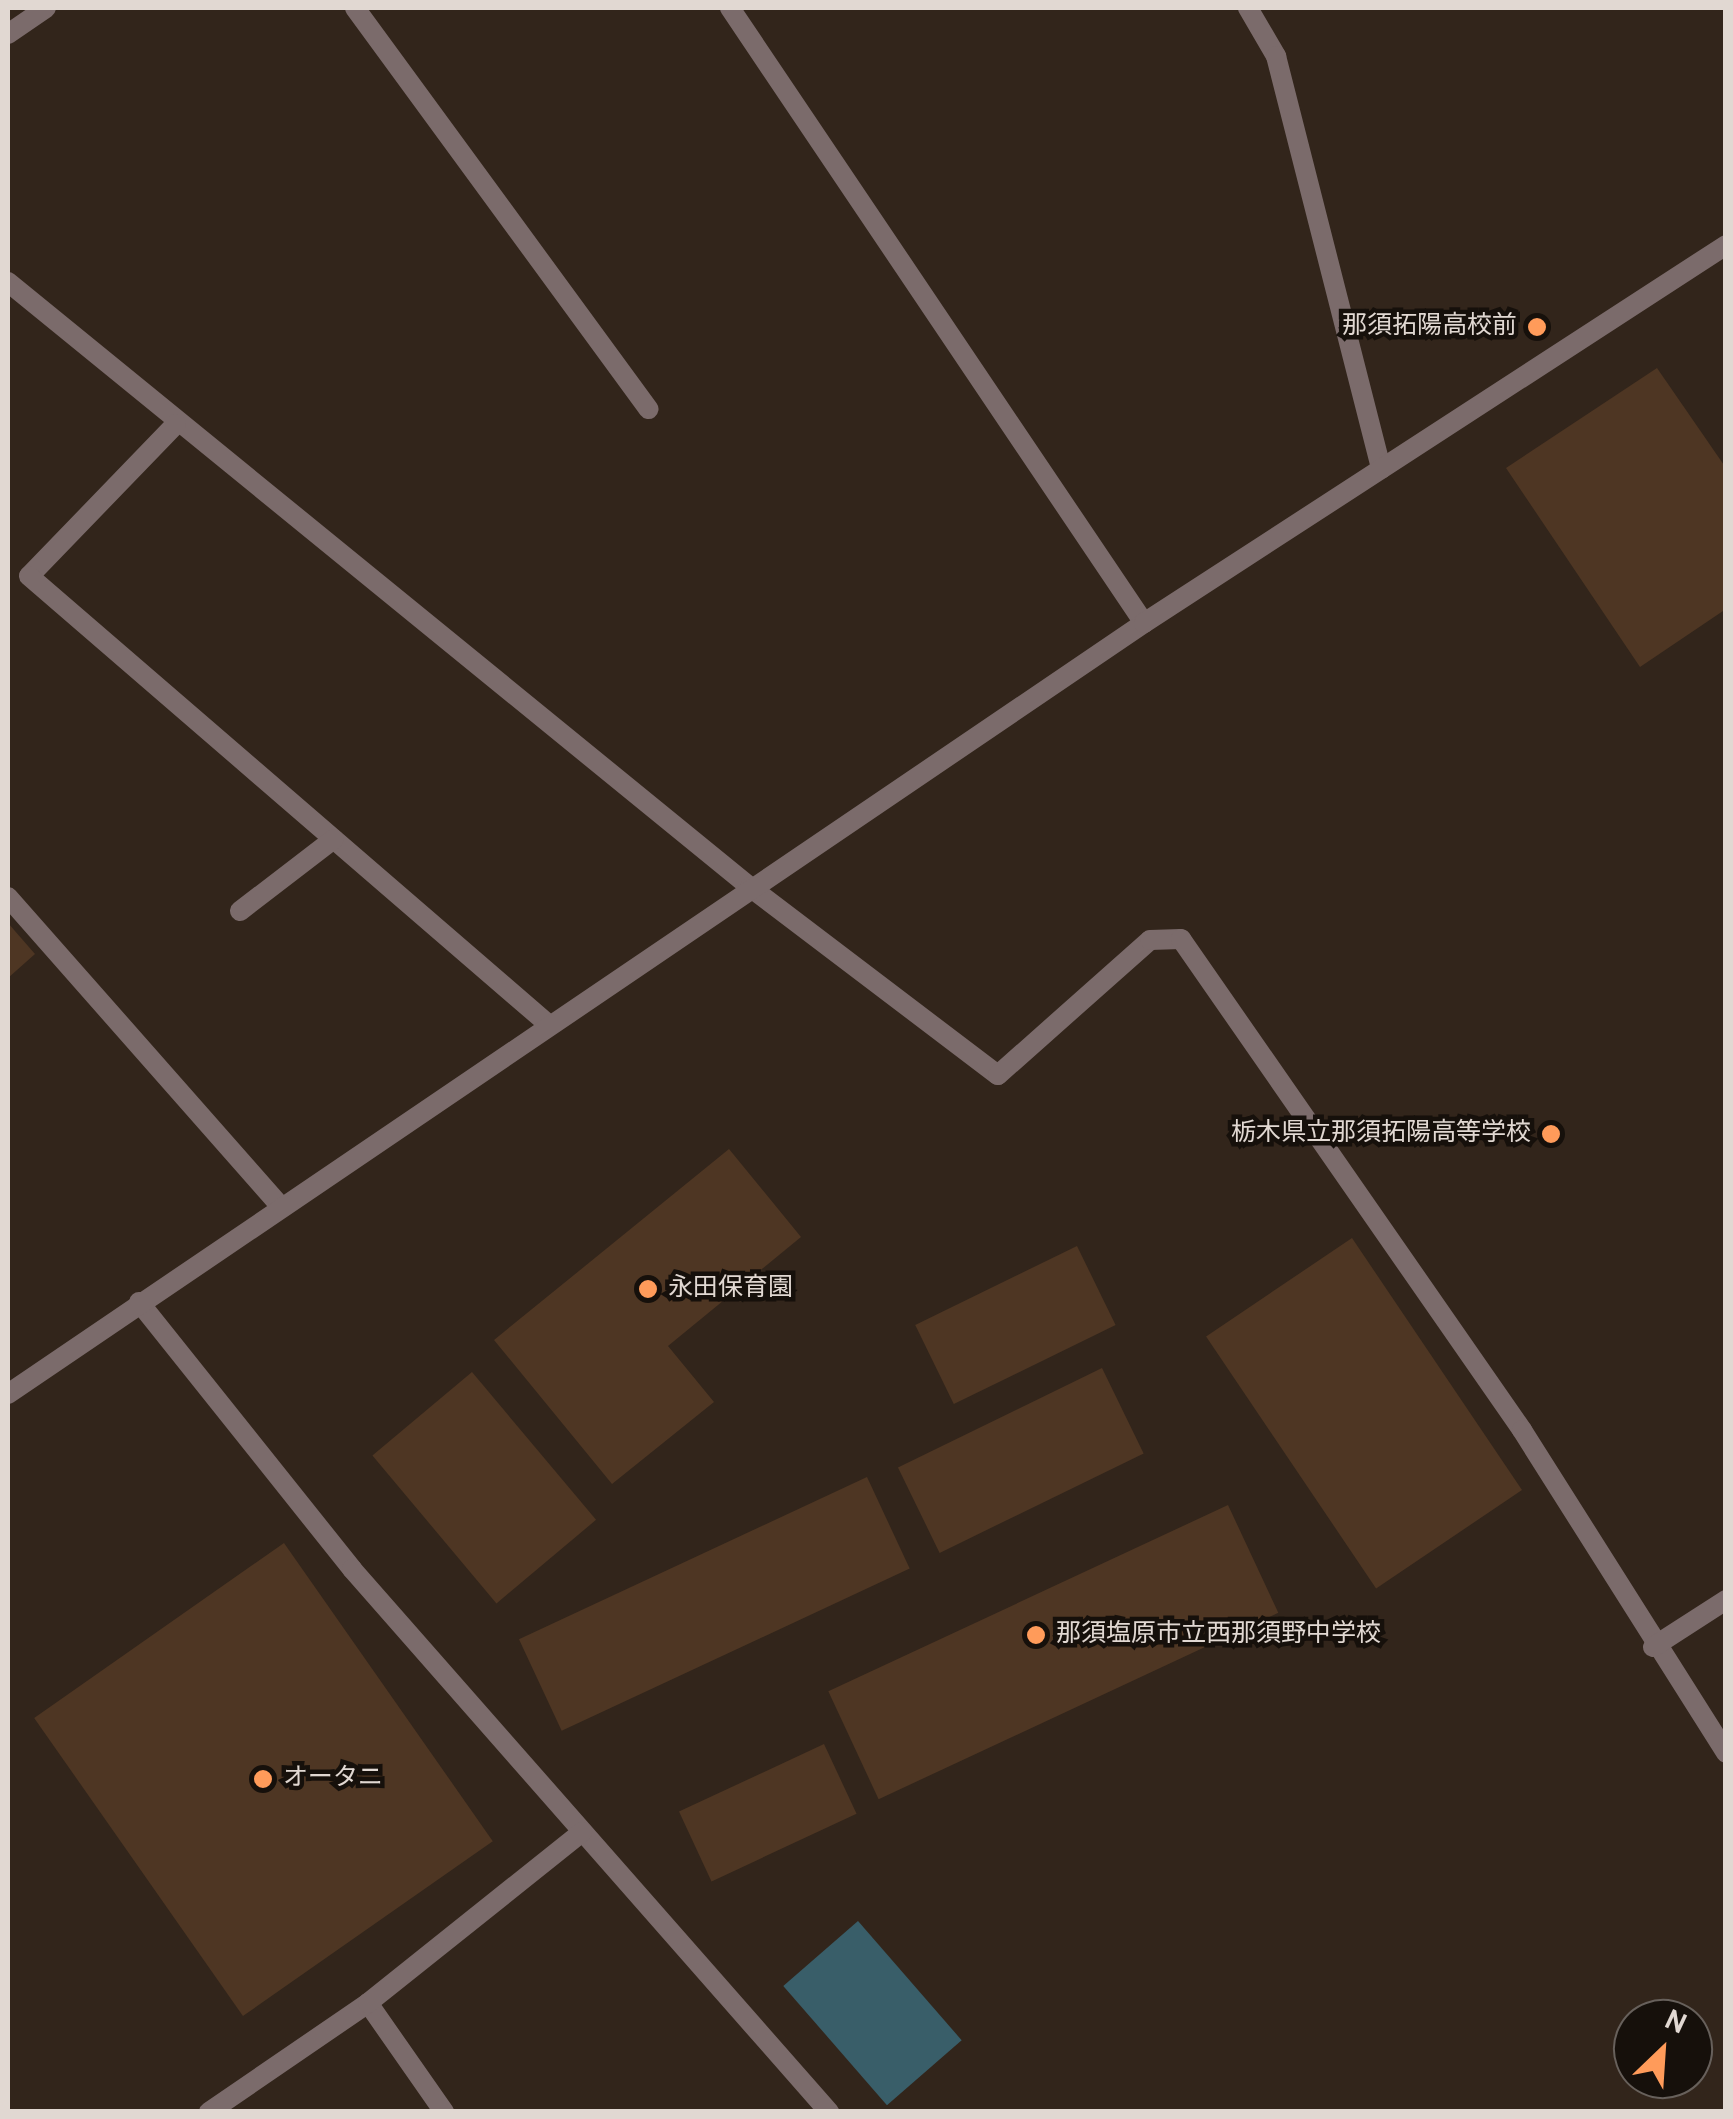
<!DOCTYPE html>
<html>
<head>
<meta charset="utf-8">
<style>
  body { margin:0 }
  #map { position:relative; width:1733px; height:2119px; overflow:hidden; background:#32251b; font-family:Overpass,"Noto Sans JP",sans-serif }
  div>[style] { position:absolute }
  [style*='--x'] { left:calc(var(--x)*1px); top:calc(var(--y)*1px); width:calc(var(--w)*1px); rotate:calc(var(--a)*1deg) }
  .water>* { inset:0; background:#395e69; transform-origin:0 0 }
  .building>* { inset:0; background:#4e3623; transform-origin:0 0 }
  .minor>* { height:20px; margin:-10px; padding:0 10px; transform-origin:10px; border-radius:10px; background:#7b6b6b }
  .tertiary>* { height:20px; margin:-10px; padding:0 10px; transform-origin:10px; border-radius:10px; background:#7b6b6b }
  .dots>* { width:28px; height:28px; translate:-50% -50%; box-sizing:border-box; border:5px solid #16100b; border-radius:50% }
  span { translate:-50% -50%; white-space:nowrap; text-align:center; line-height:1.15; -webkit-text-stroke:9px #16100b; paint-order:stroke }
  .poi-label { font-size:25px; color:#e1d8d2 }
  .right { translate:-100% -50%; text-align:right }
  .left { translate:0 -50%; text-align:left }
  .frame { position:absolute; inset:0; border:10px solid #e1d8d2; pointer-events:none }
  .north { position:absolute; left:1613px; top:1999px; width:100px; height:100px; box-sizing:border-box; background:#16100b; border:2px solid #67605b; border-radius:50%; rotate:25deg; font-size:28px; font-weight:700; line-height:40px; text-align:center; color:#e1d8d2 }
  .north::after { content:''; display:block; margin:auto; width:35px; height:45px; background:#ff9b5a; clip-path:polygon(50% 0,100% 100%,50% 72%,0 100%) }
</style>
</head>
<body>
<div id="map">
  <div class="water">
    <div style="left:858px;top:1921px;width:158px;height:99px;rotate:49deg"></div>
  </div>
  <div class="building">
    <div style="clip-path:polygon(1657px 368px,1726px 468px,1726px 609px,1640px 667px,1506px 468px)"></div>
    <div style="clip-path:polygon(8px 923px,35px 954px,8px 978px)"></div>
    <div style="clip-path:polygon(729px 1149px,801px 1237px,668px 1346px,714px 1402px,612px 1484px,494px 1340px)"></div>
    <div style="left:1352px;top:1238px;width:304px;height:176px;rotate:56deg"></div>
    <div style="left:1077px;top:1246px;width:88px;height:180px;rotate:64deg"></div>
    <div style="left:1102px;top:1368px;width:95px;height:227px;rotate:64deg"></div>
    <div style="left:472px;top:1372px;width:193px;height:130px;rotate:50deg"></div>
    <div style="left:867px;top:1477px;width:101px;height:384px;rotate:65deg"></div>
    <div style="left:1228px;top:1505px;width:119px;height:441px;rotate:65deg"></div>
    <div style="left:284px;top:1543px;width:364px;height:305px;rotate:55deg"></div>
    <div style="left:824px;top:1744px;width:77px;height:160px;rotate:65deg"></div>
  </div>
  <div class="minor">
    <div style="--x:355;--y:8;--w:497;--a:53.8"></div>
    <div style="--x:730;--y:8;--w:741;--a:56.05"></div>
    <div style="--x:1248;--y:8;--w:56;--a:59.7"></div>
    <div style="--x:1276;--y:56;--w:426;--a:75.7"></div>
    <div style="--x:8;--y:34;--w:46;--a:-34.4"></div>
    <div style="--x:8;--y:282;--w:957;--a:39.19"></div>
    <div style="--x:750;--y:887;--w:311;--a:37.2"></div>
    <div style="--x:998;--y:1075;--w:203;--a:-41.6"></div>
    <div style="--x:1150;--y:940;--w:31;--a:-2"></div>
    <div style="--x:1181;--y:939;--w:598;--a:55.22"></div>
    <div style="--x:1522;--y:1430;--w:382;--a:57.7"></div>
    <div style="--x:176;--y:424;--w:211;--a:134"></div>
    <div style="--x:29;--y:576;--w:686;--a:40.8"></div>
    <div style="--x:8;--y:897;--w:412;--a:48.6"></div>
    <div style="--x:240;--y:911;--w:118;--a:-37.5"></div>
    <div style="--x:139;--y:1302;--w:342;--a:51.4"></div>
    <div style="--x:352;--y:1569;--w:723;--a:48.7"></div>
    <div style="--x:1653;--y:1647;--w:87;--a:-32.8"></div>
    <div style="--x:368;--y:2003;--w:133;--a:55.1"></div>
    <div style="--x:209;--y:2112;--w:193;--a:-34.4"></div>
    <div style="--x:368;--y:2003;--w:274;--a:-38.6"></div>
  </div>
  <div class="tertiary">
    <div style="--x:8;--y:1394;--w:1373;--a:-34.16"></div>
    <div style="--x:1144;--y:623;--w:694;--a:-33"></div>
  </div>
  <div class="dots">
    <div style="left:1537px;top:327px;background:#ff9b5a"></div>
    <div style="left:1551px;top:1134px;background:#ff9b5a"></div>
    <div style="left:648px;top:1289px;background:#ff9b5a"></div>
    <div style="left:1036px;top:1635px;background:#ff9b5a"></div>
    <div style="left:263px;top:1779px;background:#ff9b5a"></div>
  </div>
  <div class="poi-label">
    <span class="right" style="left:1517px;top:327px">那須拓陽高校前</span>
    <span class="right" style="left:1531px;top:1134px">栃木県立那須拓陽高等学校</span>
    <span class="left" style="left:668px;top:1289px">永田保育園</span>
    <span class="left" style="left:1056px;top:1635px">那須塩原市立西那須野中学校</span>
    <span class="left" style="left:283px;top:1779px">オータニ</span>
  </div>
  <div class="frame"></div>
  <div class="north">N</div>
</div>
</body>
</html>
